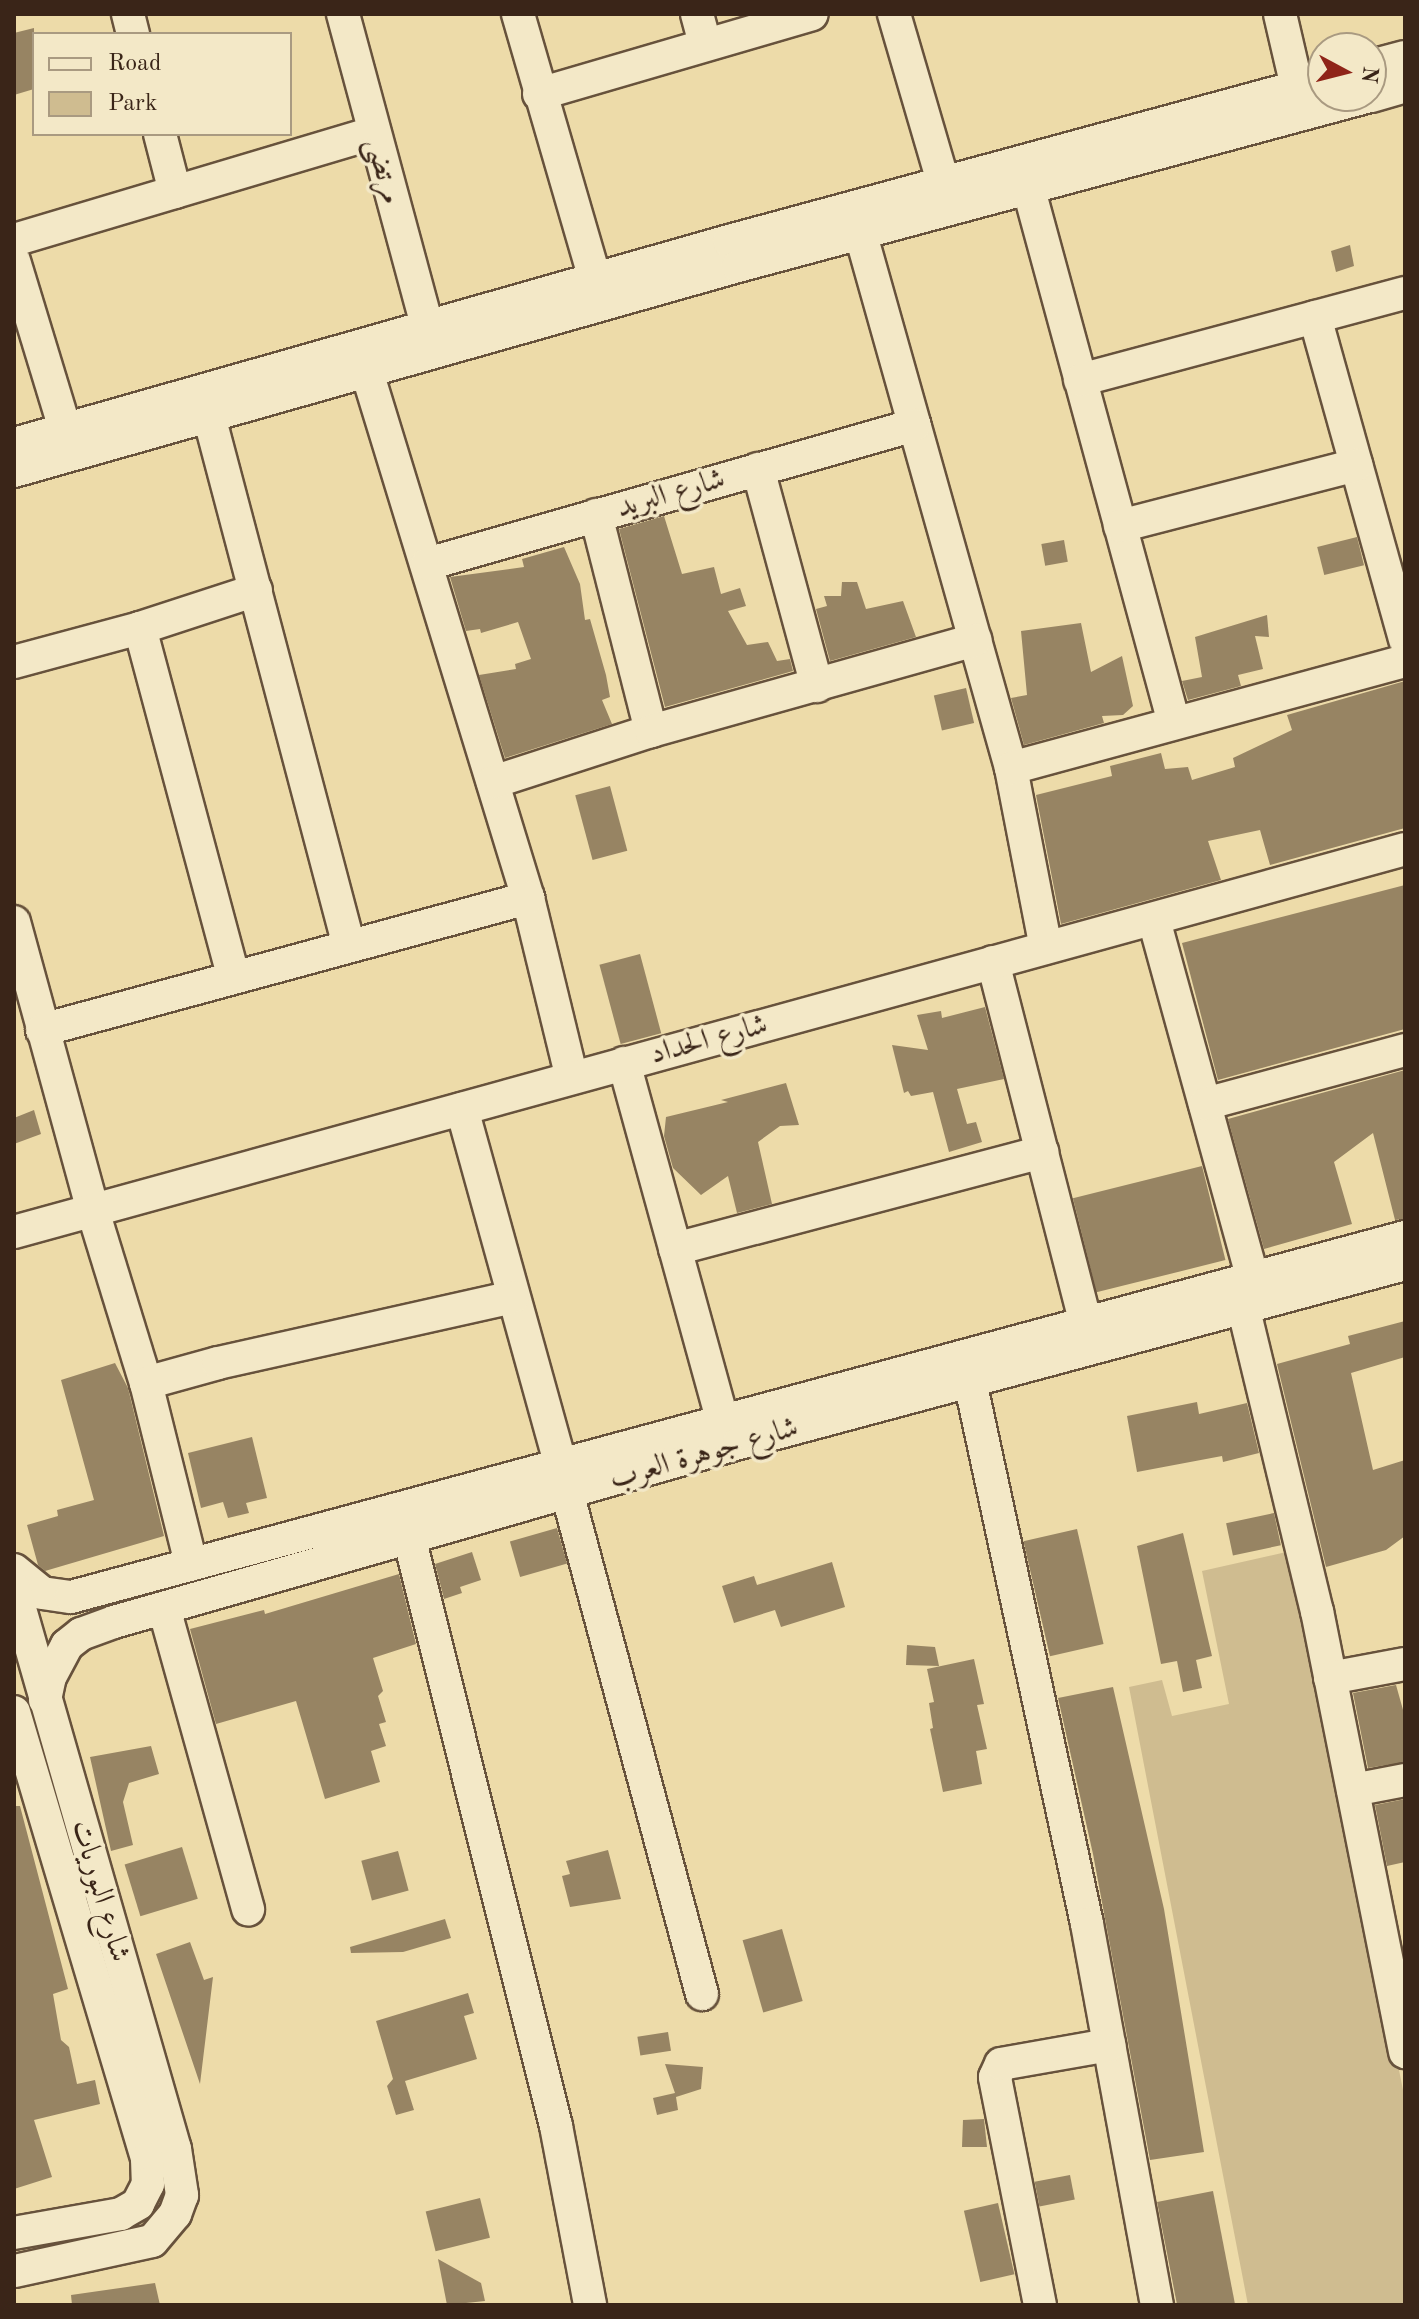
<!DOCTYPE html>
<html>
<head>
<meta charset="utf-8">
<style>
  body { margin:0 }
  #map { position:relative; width:1419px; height:2319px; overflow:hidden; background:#eddba9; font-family:"Old Standard TT",Amiri,serif }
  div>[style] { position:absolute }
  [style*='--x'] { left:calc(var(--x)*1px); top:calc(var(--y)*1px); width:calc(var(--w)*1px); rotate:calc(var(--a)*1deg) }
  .green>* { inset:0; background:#cfbc90 }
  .building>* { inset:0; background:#978463; transform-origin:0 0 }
  .roads { filter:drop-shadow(2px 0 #67523c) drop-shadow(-2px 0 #67523c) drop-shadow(0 2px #67523c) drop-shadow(0 -2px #67523c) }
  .minor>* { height:32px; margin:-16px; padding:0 16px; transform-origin:16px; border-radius:16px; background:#f3e8c7 }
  span { translate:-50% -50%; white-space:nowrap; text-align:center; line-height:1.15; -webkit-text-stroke:7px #f3e8c7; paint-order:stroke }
  .street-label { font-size:30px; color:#3a2518 }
  .frame { position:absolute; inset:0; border:16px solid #3a2518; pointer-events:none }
  .legend { position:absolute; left:32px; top:32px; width:260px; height:104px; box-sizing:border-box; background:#f3e8c7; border:2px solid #a99a81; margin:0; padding:10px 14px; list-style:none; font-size:24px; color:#3a2518 }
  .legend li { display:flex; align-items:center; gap:16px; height:40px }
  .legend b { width:40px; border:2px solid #a99a81 }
  .north { position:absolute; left:1307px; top:32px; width:80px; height:80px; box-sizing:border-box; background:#f3e8c7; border:2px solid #a99a81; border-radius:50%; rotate:97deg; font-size:22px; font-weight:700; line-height:32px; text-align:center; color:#3a2518 }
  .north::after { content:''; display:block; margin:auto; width:28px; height:36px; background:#8f2418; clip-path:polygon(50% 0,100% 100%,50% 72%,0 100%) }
</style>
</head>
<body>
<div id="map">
  <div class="green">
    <div style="clip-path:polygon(1295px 1550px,1405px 2100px,1405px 2305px,1248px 2305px,1129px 1687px,1162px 1680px,1172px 1716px,1229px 1704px,1202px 1571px)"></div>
  </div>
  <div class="building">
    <div style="clip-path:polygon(34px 28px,34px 89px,14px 95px,14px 33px)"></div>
    <div style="clip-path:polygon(1350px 245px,1354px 266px,1336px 272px,1331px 251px)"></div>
    <div style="clip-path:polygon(664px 516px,682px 574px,714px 567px,721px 594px,740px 588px,746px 606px,728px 611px,747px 645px,768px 642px,777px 661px,790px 659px,793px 671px,665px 707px,619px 529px)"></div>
    <div style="left:1357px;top:537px;width:29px;height:41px;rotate:76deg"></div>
    <div style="left:1064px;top:540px;width:22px;height:23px;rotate:80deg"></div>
    <div style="clip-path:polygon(564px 547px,580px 584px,585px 620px,590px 619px,606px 675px,610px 697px,602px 700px,612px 724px,505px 758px,479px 675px,516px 669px,515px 664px,531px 659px,518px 622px,481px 633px,480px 629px,466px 631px,450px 577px,524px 567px,522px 559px)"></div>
    <div style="clip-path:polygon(842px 582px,857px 582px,866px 609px,903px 601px,916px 637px,830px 661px,816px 609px,827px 606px,824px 596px,841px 596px)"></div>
    <div style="clip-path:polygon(1267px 615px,1269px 637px,1255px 636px,1263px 669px,1238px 675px,1241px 686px,1188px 700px,1182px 681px,1202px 677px,1195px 637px)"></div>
    <div style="clip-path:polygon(1081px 623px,1091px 672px,1122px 656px,1133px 706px,1123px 715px,1102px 716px,1104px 723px,1024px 745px,1011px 698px,1027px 695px,1021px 631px)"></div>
    <div style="clip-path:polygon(1405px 681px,1405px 828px,1270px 865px,1260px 830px,1208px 841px,1221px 880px,1061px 924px,1036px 795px,1112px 776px,1110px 766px,1161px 753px,1165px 769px,1188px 767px,1192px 780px,1235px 767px,1233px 758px,1292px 730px,1287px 715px)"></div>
    <div style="left:966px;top:688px;width:36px;height:33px;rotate:77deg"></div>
    <div style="left:610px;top:786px;width:67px;height:36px;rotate:75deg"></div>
    <div style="clip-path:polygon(1405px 885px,1405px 1029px,1218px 1080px,1182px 943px)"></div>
    <div style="left:640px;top:954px;width:82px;height:42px;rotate:75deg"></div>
    <div style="clip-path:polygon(985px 1007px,1004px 1079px,957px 1089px,967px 1124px,976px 1122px,982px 1142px,949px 1152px,933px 1092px,911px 1096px,908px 1091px,904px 1093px,892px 1045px,928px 1050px,917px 1015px,941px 1011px,942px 1018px)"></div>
    <div style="clip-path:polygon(1405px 1070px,1405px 1219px,1395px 1220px,1373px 1133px,1334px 1162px,1352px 1224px,1264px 1249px,1228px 1119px)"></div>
    <div style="clip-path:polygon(786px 1083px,799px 1125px,780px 1126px,758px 1142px,772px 1204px,737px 1213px,728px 1176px,701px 1195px,673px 1168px,664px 1136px,666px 1117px,728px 1102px,721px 1100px)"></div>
    <div style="clip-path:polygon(34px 1110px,41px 1134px,14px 1144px,14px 1118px)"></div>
    <div style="left:1202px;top:1166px;width:97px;height:133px;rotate:76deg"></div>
    <div style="clip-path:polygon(1405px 1321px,1405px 1357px,1351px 1373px,1373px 1470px,1405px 1460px,1405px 1536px,1386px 1550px,1326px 1567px,1277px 1364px,1350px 1344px,1348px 1336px)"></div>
    <div style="clip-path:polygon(115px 1363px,128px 1388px,164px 1536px,45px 1571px,38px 1565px,27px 1525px,58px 1516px,57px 1510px,94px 1500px,61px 1380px)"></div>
    <div style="clip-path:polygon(1197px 1402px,1199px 1414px,1247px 1403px,1259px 1453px,1223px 1462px,1222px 1456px,1137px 1472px,1127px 1416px)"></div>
    <div style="clip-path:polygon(252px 1437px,267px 1498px,246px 1503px,249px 1513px,228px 1518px,223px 1502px,201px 1508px,188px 1453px)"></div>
    <div style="left:1274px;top:1513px;width:33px;height:49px;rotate:78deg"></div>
    <div style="left:557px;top:1528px;width:37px;height:49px;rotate:74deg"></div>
    <div style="left:1077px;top:1529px;width:118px;height:55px;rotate:77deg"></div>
    <div style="clip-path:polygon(1183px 1533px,1212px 1656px,1196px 1660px,1202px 1688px,1183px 1692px,1177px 1661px,1161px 1664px,1137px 1546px)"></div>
    <div style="clip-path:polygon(472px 1552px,481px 1580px,460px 1587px,462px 1593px,444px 1599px,435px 1564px)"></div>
    <div style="clip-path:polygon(832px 1562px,845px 1607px,781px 1627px,775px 1610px,734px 1623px,722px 1586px,754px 1576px,757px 1585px)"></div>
    <div style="clip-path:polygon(399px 1574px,416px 1644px,373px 1658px,383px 1691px,378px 1696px,386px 1722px,379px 1724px,386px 1746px,371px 1751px,380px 1782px,325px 1799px,296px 1701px,216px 1724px,190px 1629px,264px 1610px,265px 1614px)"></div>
    <div style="clip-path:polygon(907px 1645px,935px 1647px,939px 1666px,906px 1665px)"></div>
    <div style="clip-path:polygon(974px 1659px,984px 1704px,977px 1705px,987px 1749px,976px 1751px,982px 1784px,943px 1792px,930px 1729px,933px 1728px,929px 1703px,934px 1702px,927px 1669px)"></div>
    <div style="clip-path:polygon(1396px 1685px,1405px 1717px,1405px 1762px,1368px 1768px,1353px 1693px)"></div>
    <div style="clip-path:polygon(1113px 1687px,1164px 1909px,1204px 2152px,1150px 2160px,1093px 1854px,1058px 1698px)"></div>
    <div style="clip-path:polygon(151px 1746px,159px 1774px,129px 1783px,123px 1802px,133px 1845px,111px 1851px,90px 1757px)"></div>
    <div style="clip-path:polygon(1405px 1799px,1405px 1862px,1387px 1866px,1375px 1805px)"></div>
    <div style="clip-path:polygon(14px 1806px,20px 1806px,68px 1989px,53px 1994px,61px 2040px,69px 2047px,77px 2084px,95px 2080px,100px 2104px,34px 2120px,52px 2177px,14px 2189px)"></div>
    <div style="left:182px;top:1847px;width:54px;height:60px;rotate:73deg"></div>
    <div style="clip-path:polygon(608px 1850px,621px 1899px,570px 1907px,562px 1876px,570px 1874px,566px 1861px)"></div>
    <div style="left:398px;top:1851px;width:41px;height:38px;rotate:75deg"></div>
    <div style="clip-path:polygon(445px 1919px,451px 1938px,403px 1952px,351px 1953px,350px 1947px)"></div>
    <div style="left:782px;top:1929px;width:75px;height:41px;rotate:74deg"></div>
    <div style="clip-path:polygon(190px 1942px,204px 1980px,213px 1977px,200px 2084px,156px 1954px)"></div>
    <div style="clip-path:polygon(468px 1993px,474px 2013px,464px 2016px,477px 2059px,405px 2081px,414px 2110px,396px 2115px,387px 2086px,393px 2079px,376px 2021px)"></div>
    <div style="left:668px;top:2032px;width:19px;height:31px;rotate:81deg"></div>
    <div style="clip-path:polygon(665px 2064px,703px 2067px,701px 2089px,676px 2097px,678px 2110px,657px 2115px,653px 2098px,675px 2093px)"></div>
    <div style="clip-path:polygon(984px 2119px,987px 2147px,962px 2147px,963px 2120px)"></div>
    <div style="left:1070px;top:2175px;width:25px;height:36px;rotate:79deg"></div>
    <div style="left:1213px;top:2191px;width:116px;height:57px;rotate:79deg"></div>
    <div style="left:480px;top:2198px;width:41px;height:56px;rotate:76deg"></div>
    <div style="left:998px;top:2203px;width:73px;height:35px;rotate:77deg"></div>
    <div style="clip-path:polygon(438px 2259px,481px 2283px,485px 2301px,447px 2305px)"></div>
    <div style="clip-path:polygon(155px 2283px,160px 2305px,72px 2305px,71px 2295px)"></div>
  </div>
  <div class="roads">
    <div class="minor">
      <div style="--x:128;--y:14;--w:21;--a:76"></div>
      <div style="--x:343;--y:14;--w:325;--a:74.9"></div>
      <div style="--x:518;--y:14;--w:279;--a:73.8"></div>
      <div style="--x:697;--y:14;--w:30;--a:75"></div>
      <div style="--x:894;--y:14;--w:178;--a:73.7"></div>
      <div style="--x:1280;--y:14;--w:75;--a:76.9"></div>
      <div style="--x:1371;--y:66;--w:35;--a:-15"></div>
      <div style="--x:539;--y:94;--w:284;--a:-16.3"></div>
      <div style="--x:1371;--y:96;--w:35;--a:-16"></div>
      <div style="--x:160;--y:134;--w:60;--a:75.5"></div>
      <div style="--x:1029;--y:190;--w:552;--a:74.78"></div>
      <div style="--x:861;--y:235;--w:554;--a:74.28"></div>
      <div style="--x:1011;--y:768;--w:183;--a:79"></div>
      <div style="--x:14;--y:240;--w:374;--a:-16.6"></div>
      <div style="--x:14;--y:261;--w:176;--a:73.1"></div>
      <div style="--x:1315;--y:317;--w:335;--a:74.4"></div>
      <div style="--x:367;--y:372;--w:550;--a:72.98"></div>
      <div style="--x:528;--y:898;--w:185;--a:76.3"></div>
      <div style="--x:1080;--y:380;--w:336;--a:-15"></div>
      <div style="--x:209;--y:416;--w:548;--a:75.2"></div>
      <div style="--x:14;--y:444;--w:743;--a:-15.85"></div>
      <div style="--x:729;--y:241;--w:615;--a:-15.17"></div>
      <div style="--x:758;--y:469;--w:225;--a:74.8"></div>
      <div style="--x:14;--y:471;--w:752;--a:-15.81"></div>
      <div style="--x:738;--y:266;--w:654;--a:-15.06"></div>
      <div style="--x:596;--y:515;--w:223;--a:75.7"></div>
      <div style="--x:1120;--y:526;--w:244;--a:-14.5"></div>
      <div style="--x:427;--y:564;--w:507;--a:-15.9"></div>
      <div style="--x:140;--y:628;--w:362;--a:75"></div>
      <div style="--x:14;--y:662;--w:131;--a:-15.1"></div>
      <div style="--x:140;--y:628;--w:122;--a:-18.1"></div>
      <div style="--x:1011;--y:768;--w:408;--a:-15.2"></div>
      <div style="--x:493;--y:782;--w:166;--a:-17.9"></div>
      <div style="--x:651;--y:731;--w:337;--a:-15.7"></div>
      <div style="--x:1154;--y:920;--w:372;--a:74.6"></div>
      <div style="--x:14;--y:922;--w:300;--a:74.7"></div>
      <div style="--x:93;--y:1211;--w:180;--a:72.9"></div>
      <div style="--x:146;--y:1383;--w:187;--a:76"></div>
      <div style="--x:993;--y:962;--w:373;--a:75.6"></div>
      <div style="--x:42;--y:1030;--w:504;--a:-15.2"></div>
      <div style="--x:624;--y:1063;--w:372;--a:74.6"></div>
      <div style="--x:1205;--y:1104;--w:207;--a:-15.1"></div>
      <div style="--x:462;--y:1109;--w:366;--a:74.5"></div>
      <div style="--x:14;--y:1232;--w:1443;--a:-15.39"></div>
      <div style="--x:675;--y:1249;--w:380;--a:-14.8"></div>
      <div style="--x:1244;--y:1310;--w:310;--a:76.4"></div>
      <div style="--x:1317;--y:1611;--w:450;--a:78.7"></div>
      <div style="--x:970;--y:1381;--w:555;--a:77.84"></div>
      <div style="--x:1087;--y:1924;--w:387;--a:79.6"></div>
      <div style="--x:146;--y:1383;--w:75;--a:-15.5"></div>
      <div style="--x:218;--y:1363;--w:302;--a:-12.6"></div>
      <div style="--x:567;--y:1492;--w:520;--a:74.95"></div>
      <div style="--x:409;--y:1537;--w:607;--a:75.99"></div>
      <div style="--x:556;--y:2126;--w:182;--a:79.2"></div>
      <div style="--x:14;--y:1570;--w:36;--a:39"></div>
      <div style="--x:42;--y:1593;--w:29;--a:8"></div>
      <div style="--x:71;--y:1597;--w:1382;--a:-15.1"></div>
      <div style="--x:14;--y:1588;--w:584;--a:73.99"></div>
      <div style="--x:175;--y:2149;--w:47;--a:81.3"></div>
      <div style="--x:182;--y:2195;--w:20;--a:110"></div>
      <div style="--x:175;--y:2214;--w:35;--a:130"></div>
      <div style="--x:152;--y:2241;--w:141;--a:167.7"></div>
      <div style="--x:164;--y:1608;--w:313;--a:74.4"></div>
      <div style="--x:1330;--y:1678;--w:76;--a:-10.6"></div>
      <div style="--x:45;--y:1700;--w:24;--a:-78"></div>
      <div style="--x:50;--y:1677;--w:36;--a:-62"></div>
      <div style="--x:67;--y:1645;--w:18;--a:-38"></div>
      <div style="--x:81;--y:1634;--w:35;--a:-20"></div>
      <div style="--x:114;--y:1622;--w:650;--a:-15.98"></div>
      <div style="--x:739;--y:1443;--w:690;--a:-15.04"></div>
      <div style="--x:14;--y:1712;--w:466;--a:73.4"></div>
      <div style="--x:147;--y:2159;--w:25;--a:88"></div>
      <div style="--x:148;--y:2184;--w:22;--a:117"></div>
      <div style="--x:138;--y:2204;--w:20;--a:150"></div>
      <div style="--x:121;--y:2214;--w:109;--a:169.9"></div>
      <div style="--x:1353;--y:1790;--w:53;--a:-10.9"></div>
      <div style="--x:1040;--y:2305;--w:232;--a:-101.2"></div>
      <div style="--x:995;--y:2077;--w:14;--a:-65"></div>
      <div style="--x:1001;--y:2064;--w:110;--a:-10"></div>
    </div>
  </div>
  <div class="street-label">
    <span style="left:383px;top:171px;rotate:74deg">مرتضى</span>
    <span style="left:671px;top:494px;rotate:-16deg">شارع البريد</span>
    <span style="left:709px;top:1040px;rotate:-15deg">شارع الحداد</span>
    <span style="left:704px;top:1454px;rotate:-16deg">شارع جوهرة العرب</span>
    <span style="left:100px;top:1891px;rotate:74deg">شارع البوريات</span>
  </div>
  <div class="frame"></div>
  <ul class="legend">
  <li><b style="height:10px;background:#f3e8c7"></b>Road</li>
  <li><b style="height:22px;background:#cfbc90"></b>Park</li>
  </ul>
  <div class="north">N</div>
</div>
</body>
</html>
